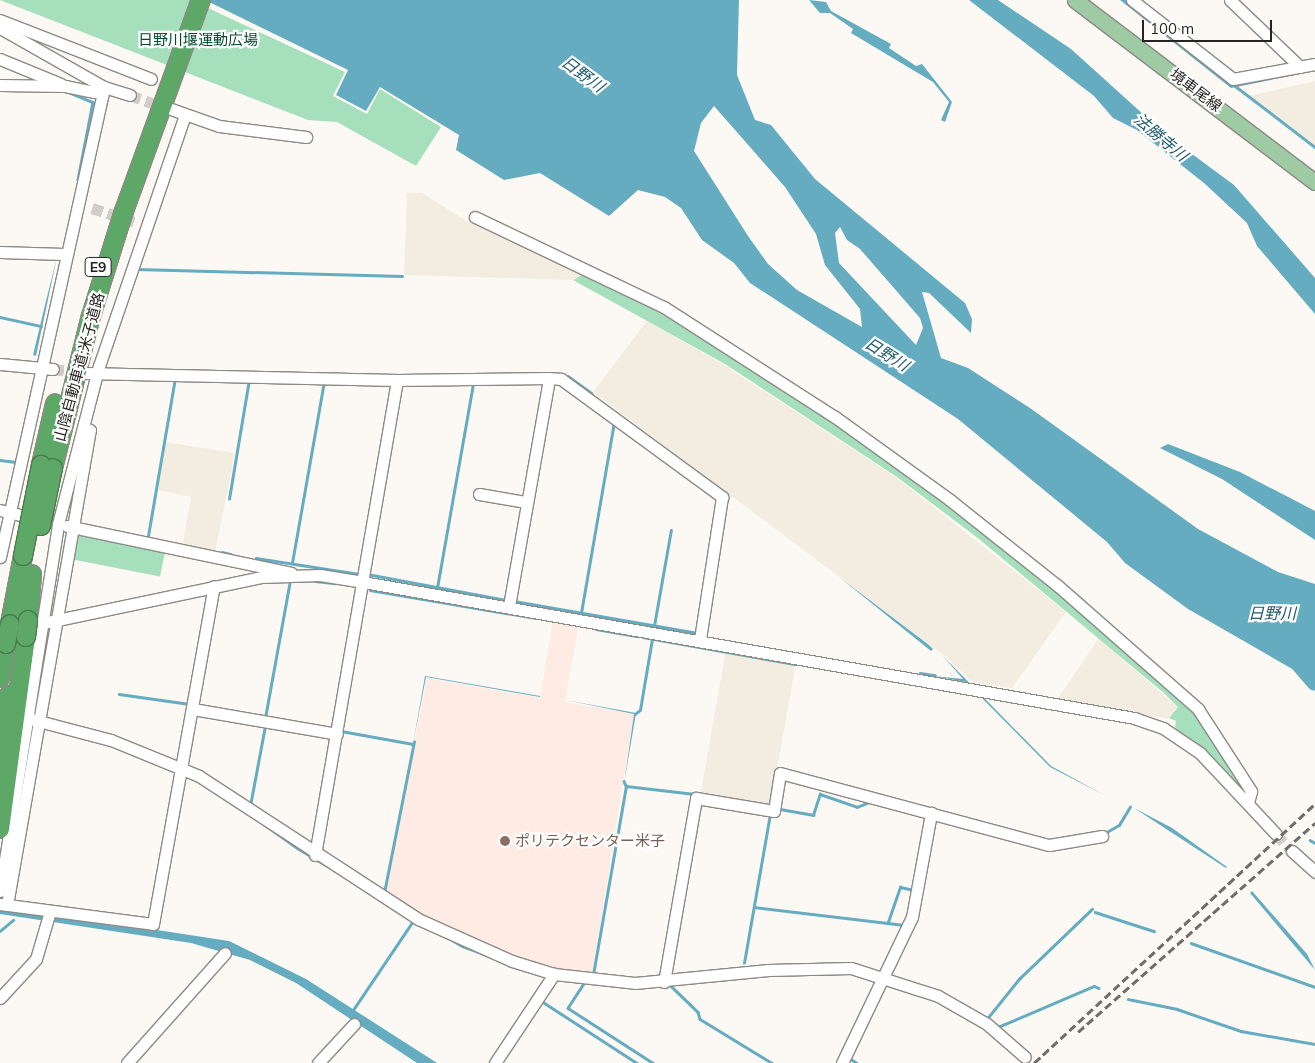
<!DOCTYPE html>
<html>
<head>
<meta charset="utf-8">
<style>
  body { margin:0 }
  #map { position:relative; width:1315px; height:1063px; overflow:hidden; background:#fcf9f4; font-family:Mulish,"Noto Sans JP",sans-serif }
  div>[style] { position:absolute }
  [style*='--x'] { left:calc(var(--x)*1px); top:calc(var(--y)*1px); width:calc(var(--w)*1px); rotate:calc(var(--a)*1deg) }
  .built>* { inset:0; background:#f3ede1; transform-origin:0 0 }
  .education>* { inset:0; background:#feebe3 }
  .green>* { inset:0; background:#a5dfbb; transform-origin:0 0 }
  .water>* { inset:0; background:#65acc1 }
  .stream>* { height:2.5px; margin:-1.25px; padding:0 1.25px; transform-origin:1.25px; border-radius:1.25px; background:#65acc1 }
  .river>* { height:16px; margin:-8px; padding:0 8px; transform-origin:8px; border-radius:8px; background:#65acc1 }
  .minor-tunnel>* { height:11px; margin-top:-5.5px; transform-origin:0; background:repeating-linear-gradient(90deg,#d1ceca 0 11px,transparent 0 16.5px) }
  .roads { filter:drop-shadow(1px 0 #8c8a85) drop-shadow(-1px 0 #8c8a85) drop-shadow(0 1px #8c8a85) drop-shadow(0 -1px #8c8a85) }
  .minor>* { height:11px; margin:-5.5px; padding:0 5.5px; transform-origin:5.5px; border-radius:5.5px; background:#fff }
  .major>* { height:15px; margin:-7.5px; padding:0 7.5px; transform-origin:7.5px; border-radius:7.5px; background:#9ecaa4 }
  .highway>* { height:18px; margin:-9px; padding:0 9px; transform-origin:9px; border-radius:9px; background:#5da767 }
  .rail>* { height:2.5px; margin-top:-1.25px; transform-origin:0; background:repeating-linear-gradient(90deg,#6f6d6a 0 8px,transparent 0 12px) }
  .bridges { filter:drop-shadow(1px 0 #49794f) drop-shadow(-1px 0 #49794f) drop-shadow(0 1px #49794f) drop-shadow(0 -1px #49794f) }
  .highway-bridge>* { height:18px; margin:-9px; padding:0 9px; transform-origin:9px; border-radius:9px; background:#5da767 }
  .dots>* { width:14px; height:14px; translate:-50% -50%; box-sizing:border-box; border:2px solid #fff; border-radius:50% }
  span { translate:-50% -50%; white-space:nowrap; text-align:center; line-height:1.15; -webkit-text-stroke:4.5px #fff; paint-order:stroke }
  .shield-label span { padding:1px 4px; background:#fff; border:1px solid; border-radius:4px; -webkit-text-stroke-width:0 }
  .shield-label { font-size:14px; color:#252422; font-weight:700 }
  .park-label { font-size:15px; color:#024c2c }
  .street-label { font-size:15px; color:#252422 }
  .education-label { font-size:15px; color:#785e54 }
  .left { translate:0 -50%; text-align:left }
  .water-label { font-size:16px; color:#205b6b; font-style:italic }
  .scale { position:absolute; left:1142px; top:20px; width:130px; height:22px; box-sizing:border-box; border:2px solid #252422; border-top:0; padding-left:6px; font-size:15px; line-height:18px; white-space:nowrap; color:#252422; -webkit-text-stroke:4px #fff; paint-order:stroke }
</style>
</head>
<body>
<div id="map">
  <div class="built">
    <div style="clip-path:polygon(1315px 81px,1315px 145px,1249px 96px)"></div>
    <div style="clip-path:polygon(407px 193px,422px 193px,470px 223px,586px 272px,572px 280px,404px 275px)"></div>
    <div style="clip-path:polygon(647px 321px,724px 365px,897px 478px,1066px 612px,1012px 688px,972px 682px,946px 657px,593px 392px)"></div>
    <div style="clip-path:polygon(166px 442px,235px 453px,215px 552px,183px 543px,191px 497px,157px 490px)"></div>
    <div style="clip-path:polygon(1099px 638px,1177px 707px,1168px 719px,1058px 698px)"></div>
    <div style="left:726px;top:650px;width:71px;height:149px;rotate:10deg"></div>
  </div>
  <div class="education">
    <div style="clip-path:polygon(553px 620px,579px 624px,565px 702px,634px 714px,592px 976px,560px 972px,497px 954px,384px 896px,427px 678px,540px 698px)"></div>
  </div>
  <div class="green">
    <div style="clip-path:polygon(0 0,191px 0,345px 72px,333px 96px,367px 114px,380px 89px,441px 127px,416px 166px,337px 122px,308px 120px)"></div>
    <div style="clip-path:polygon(587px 272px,760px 369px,990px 534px,1190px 705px,1247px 790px,1245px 793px,1207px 753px,1175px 728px,1176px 721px,1169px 718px,1178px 707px,1164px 693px,979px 539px,897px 477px,725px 364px,573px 280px)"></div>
    <div style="left:73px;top:532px;width:94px;height:27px;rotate:11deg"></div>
  </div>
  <div class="water">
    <div style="clip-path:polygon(evenodd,205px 0,739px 0,737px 75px,755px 120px,771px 125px,815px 179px,965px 303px,972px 319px,971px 333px,929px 293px,922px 292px,941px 358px,968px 368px,1030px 408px,1198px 529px,1278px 572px,1315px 584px,1315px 682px,1188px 609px,1125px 563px,1107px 542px,958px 419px,750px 283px,734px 263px,702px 240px,681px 208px,665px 197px,638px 190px,609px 216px,540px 173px,504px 180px,456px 150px,459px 135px,380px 87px,366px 111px,336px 95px,348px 70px,205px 0,714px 106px,785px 187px,816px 234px,825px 265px,860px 309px,862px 327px,797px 290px,768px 264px,748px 236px,694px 151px,701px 123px,714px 106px,205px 0,840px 227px,847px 240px,860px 249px,920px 318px,923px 328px,916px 345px,839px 263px,835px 233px,840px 227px)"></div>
    <div style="clip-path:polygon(809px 0,826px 2px,831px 11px,891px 44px,889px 48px,916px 66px,922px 64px,952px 102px,945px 122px,941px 120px,949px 102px,933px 82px,851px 33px,853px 29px,830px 13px,820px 13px)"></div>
    <div style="clip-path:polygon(969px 0,998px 0,1071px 49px,1165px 134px,1234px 185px,1315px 278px,1315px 314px,1257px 246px,1247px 223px,1204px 183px,1137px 130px,1113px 118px,1094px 96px)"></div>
    <div style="clip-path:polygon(1120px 0,1127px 0,1232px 83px,1315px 67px,1315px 71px,1231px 88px)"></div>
    <div style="clip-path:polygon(57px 257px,36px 356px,33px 355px,45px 305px)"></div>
    <div style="clip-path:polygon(1168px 444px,1240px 472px,1315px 511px,1315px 540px,1222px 479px,1160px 448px)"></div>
    <div style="clip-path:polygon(839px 577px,929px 645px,933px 649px,931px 651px)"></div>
    <div style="clip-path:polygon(942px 655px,1051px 766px,1106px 796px,1050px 767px,966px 682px,933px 676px,963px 679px)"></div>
    <div style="clip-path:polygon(425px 676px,540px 696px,540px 697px,426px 677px,413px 744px)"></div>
    <div style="clip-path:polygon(565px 700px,636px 713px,624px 784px,634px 714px)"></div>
    <div style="clip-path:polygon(55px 726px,200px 778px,336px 872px,466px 947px,517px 967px,599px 985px,540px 976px,462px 948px,297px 850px,202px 782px)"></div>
    <div style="clip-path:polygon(1134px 808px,1172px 828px,1227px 867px,1226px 868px)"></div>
    <div style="clip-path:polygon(1252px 891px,1307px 954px,1315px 970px,1250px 893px)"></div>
    <div style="clip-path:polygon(0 906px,229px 941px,306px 979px,437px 1063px,417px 1063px,296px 983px,250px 960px,191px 943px,0 914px)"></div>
  </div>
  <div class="stream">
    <div style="--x:1234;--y:85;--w:102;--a:37.4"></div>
    <div style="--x:68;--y:92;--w:27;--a:22"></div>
    <div style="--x:93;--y:102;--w:79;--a:100.9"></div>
    <div style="--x:136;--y:269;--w:266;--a:1.5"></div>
    <div style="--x:0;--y:317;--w:42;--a:12.4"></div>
    <div style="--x:568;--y:376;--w:29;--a:36"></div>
    <div style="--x:0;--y:460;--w:16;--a:7"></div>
    <div style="--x:229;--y:499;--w:122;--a:-80.5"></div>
    <div style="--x:148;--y:536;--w:160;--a:-80.3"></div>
    <div style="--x:222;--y:552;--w:9;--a:13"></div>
    <div style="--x:256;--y:558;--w:104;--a:8.8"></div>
    <div style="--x:292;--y:563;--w:184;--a:-80"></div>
    <div style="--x:367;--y:574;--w:141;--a:10.6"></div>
    <div style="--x:315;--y:581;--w:20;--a:6"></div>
    <div style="--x:437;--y:588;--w:208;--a:-80"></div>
    <div style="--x:370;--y:590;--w:168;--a:9.6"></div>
    <div style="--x:514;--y:601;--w:186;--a:9.9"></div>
    <div style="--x:581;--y:613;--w:194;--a:-80.2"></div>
    <div style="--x:654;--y:626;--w:97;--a:-80"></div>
    <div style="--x:596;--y:629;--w:42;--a:9.7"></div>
    <div style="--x:643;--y:637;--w:154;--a:10.1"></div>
    <div style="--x:920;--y:673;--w:15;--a:8"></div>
    <div style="--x:119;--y:694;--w:71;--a:8.1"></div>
    <div style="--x:635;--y:714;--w:6;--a:-39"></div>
    <div style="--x:640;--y:710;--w:72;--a:-80.4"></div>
    <div style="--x:265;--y:718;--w:140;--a:-79.7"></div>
    <div style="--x:341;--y:731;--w:73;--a:10.2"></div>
    <div style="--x:624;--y:781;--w:5;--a:68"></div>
    <div style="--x:626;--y:786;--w:69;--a:6.6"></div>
    <div style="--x:250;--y:806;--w:81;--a:-79.4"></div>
    <div style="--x:780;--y:809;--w:34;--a:10"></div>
    <div style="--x:813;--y:815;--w:22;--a:-72"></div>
    <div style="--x:820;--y:794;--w:39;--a:19"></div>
    <div style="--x:857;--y:807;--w:16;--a:-22"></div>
    <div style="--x:1105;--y:833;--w:16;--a:-30"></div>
    <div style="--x:1119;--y:825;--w:21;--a:-59"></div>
    <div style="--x:1310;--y:840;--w:6;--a:31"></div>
    <div style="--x:384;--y:893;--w:154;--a:-78.8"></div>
    <div style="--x:754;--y:907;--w:151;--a:6.8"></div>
    <div style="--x:1095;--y:912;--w:62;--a:17.9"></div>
    <div style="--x:888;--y:922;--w:37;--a:-71"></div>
    <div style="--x:900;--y:887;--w:14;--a:12"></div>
    <div style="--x:0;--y:931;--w:17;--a:-40"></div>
    <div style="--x:1191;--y:943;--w:132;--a:19.5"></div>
    <div style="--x:744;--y:963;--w:151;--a:-80.1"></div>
    <div style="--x:593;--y:975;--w:192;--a:-80.1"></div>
    <div style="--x:585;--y:982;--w:31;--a:123"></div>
    <div style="--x:568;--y:1008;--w:101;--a:32.9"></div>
    <div style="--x:670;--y:985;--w:39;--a:44"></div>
    <div style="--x:698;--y:1012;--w:7;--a:74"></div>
    <div style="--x:700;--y:1019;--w:84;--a:31.4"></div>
    <div style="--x:1128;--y:999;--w:50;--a:11.5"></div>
    <div style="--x:1177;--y:1009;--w:68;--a:19"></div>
    <div style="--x:1241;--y:1031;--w:75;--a:10"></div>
    <div style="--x:543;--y:1002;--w:112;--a:33"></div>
    <div style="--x:351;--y:1013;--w:111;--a:-56"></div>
    <div style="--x:986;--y:1020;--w:53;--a:-51.2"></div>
    <div style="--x:1019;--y:979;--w:101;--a:-43.8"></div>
    <div style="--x:998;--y:1027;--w:104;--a:-23.1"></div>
    <div style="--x:1094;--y:986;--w:5;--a:22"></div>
    <div style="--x:848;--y:1057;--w:11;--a:34"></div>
  </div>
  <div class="river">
    <div style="--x:1295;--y:660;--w:30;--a:49"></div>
  </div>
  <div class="minor-tunnel">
    <div style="--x:130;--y:95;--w:40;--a:20.2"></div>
    <div style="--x:92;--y:208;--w:45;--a:18"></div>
    <div style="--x:53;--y:369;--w:31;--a:7"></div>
    <div style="--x:1276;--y:834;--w:23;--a:47"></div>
  </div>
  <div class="roads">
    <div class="minor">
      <div style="--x:1132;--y:0;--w:128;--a:38"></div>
      <div style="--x:1233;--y:79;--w:83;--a:-10.4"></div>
      <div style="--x:1230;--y:0;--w:97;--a:43.7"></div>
      <div style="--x:0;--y:20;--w:162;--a:21.3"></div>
      <div style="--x:0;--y:28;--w:120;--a:29.6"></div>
      <div style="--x:104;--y:87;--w:27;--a:17"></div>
      <div style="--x:0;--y:59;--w:66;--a:22.3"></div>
      <div style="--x:0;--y:85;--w:65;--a:0.9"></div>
      <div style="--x:65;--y:86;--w:30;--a:12"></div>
      <div style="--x:94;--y:92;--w:11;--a:-27"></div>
      <div style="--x:171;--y:109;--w:51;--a:19.5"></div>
      <div style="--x:219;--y:126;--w:88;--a:7.2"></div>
      <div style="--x:475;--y:217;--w:209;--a:25.5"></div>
      <div style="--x:664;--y:307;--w:203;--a:32.8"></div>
      <div style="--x:835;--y:417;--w:142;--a:35.8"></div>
      <div style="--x:950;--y:500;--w:137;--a:38.5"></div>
      <div style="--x:1057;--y:585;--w:188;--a:41.3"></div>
      <div style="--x:1198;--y:709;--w:98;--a:57.1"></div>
      <div style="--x:1251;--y:791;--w:12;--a:104"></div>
      <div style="--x:0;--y:252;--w:64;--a:1.8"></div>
      <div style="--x:0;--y:364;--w:53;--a:5.4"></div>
      <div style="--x:84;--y:373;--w:313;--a:1.3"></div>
      <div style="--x:397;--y:380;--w:152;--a:-0.8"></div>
      <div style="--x:479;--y:494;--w:48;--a:9.7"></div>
      <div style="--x:0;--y:510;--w:38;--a:14"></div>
      <div style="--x:67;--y:526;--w:229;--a:11.8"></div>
      <div style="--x:0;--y:557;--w:481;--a:-77.5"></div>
      <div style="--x:509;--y:606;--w:231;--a:-80"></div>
      <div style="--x:549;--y:378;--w:12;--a:5"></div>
      <div style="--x:561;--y:379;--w:200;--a:36.2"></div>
      <div style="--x:722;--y:497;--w:144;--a:98.8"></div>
      <div style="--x:24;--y:627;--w:242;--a:-11.9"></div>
      <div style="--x:261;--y:577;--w:59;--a:-1.9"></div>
      <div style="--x:320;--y:575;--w:44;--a:9.2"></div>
      <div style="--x:363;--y:582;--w:783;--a:10"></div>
      <div style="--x:1134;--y:718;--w:31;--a:19"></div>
      <div style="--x:1163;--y:728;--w:45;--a:34"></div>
      <div style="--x:1200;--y:753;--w:111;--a:46.8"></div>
      <div style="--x:193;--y:709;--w:146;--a:9.8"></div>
      <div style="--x:27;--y:718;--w:87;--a:14.7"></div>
      <div style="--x:111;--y:740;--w:95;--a:22.2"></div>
      <div style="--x:199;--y:776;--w:262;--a:33.1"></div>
      <div style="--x:418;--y:919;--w:103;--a:24.1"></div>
      <div style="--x:512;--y:961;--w:44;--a:17.2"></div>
      <div style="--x:554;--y:974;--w:81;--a:6.3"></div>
      <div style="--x:635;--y:983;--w:134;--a:-5.6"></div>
      <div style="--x:768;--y:970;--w:83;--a:-1.4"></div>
      <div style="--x:851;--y:968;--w:91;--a:17.8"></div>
      <div style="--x:938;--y:996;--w:56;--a:29.7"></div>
      <div style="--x:987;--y:1024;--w:50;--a:41"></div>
      <div style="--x:1292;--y:851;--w:31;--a:42"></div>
      <div style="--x:315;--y:855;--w:482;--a:-80.2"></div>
      <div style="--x:0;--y:891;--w:372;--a:-81"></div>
      <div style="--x:58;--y:524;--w:163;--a:-75.5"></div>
      <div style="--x:99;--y:366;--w:265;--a:-71.1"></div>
      <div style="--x:0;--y:904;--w:154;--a:7.4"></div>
      <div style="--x:153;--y:924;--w:343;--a:-79.8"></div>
      <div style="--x:7;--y:905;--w:482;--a:-80.1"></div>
      <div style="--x:90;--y:430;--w:5;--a:-158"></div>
      <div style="--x:664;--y:982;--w:187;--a:-80.1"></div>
      <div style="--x:696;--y:798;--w:79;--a:9.5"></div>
      <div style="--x:774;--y:811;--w:38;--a:-81"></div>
      <div style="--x:780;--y:773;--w:278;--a:15"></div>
      <div style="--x:1049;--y:845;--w:54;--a:-9.6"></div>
      <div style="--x:0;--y:998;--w:53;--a:-47.3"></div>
      <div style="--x:36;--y:959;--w:50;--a:-73.7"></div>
      <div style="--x:127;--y:1063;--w:147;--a:-48.3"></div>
      <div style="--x:318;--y:1063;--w:53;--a:-47.3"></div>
      <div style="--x:495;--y:1063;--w:107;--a:-56.5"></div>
      <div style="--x:842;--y:1063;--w:162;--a:-64.4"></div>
      <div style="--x:912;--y:917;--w:106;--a:-79.6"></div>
    </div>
    <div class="major">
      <div style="--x:1075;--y:0;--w:301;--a:37.2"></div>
    </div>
    <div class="highway">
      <div style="--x:41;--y:465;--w:63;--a:-77.1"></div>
      <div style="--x:53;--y:468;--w:157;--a:-76"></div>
      <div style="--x:91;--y:316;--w:110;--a:-72.6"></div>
      <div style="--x:124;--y:211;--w:225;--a:-70"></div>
      <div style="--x:28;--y:620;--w:46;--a:-85"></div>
      <div style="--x:10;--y:624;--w:69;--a:-79.2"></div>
      <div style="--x:0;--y:678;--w:35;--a:-80"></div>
      <div style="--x:0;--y:747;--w:53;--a:-80.2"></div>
      <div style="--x:0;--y:829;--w:194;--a:-82.3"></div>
    </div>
  </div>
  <div class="rail">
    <div style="--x:1078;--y:1032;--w:316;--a:-41.4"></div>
    <div style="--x:1034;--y:1063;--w:382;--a:-42.7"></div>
  </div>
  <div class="bridges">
    <div class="highway-bridge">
      <div style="--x:41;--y:526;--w:59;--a:-78.3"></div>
      <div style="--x:23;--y:556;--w:93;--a:-78.8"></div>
      <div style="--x:26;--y:637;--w:17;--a:-83"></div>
      <div style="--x:6;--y:644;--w:20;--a:-79"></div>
    </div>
  </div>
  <div class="dots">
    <div style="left:505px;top:841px;background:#8d6e63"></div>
  </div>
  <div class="shield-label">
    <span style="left:98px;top:267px">E9</span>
  </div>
  <div class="park-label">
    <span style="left:198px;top:40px">日野川堰運動広場</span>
  </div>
  <div class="street-label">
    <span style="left:1196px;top:90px;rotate:37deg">境車尾線</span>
    <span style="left:79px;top:367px;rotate:-75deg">山陰自動車道;米子道路</span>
  </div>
  <div class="education-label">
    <span class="left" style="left:515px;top:841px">ポリテクセンター米子</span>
  </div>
  <div class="water-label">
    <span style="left:583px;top:74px;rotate:36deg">日野川</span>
    <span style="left:1161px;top:137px;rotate:40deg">法勝寺川</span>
    <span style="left:887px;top:354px;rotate:32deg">日野川</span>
    <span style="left:1272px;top:613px">日野川</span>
  </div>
  <div class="scale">100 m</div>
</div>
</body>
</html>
